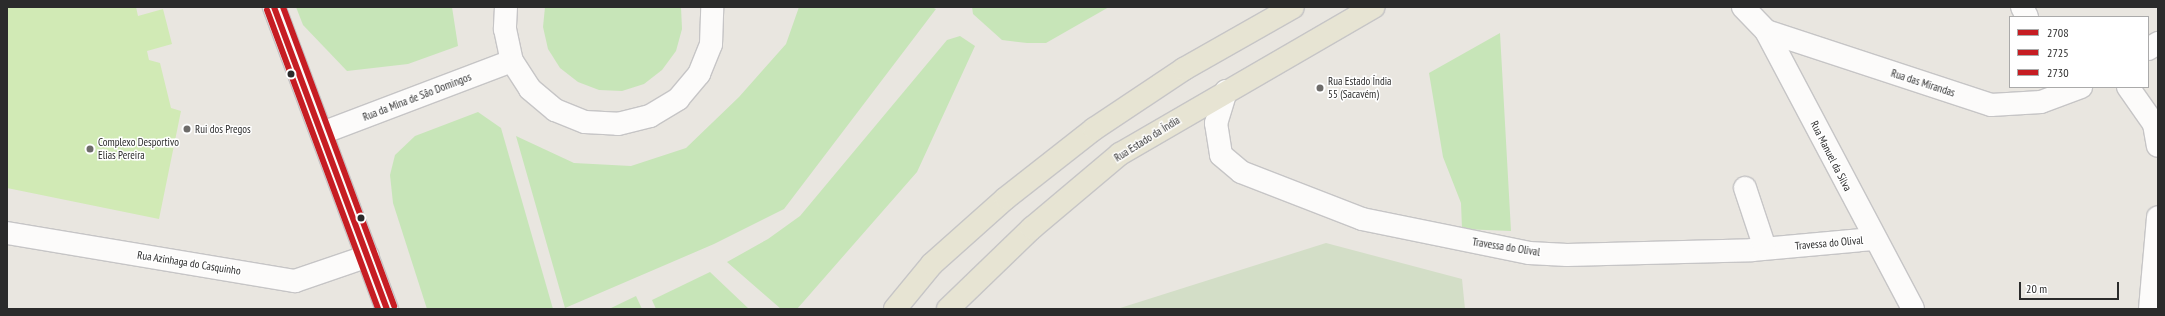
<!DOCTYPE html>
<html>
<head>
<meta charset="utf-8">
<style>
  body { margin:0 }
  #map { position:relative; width:2165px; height:316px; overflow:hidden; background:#e9e6e0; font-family:"PT Sans Narrow",sans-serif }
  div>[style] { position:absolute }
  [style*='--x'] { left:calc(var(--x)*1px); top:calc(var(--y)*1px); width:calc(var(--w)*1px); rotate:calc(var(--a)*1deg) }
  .green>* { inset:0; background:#c7e5b8 }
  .cemetery>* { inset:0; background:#d3dec7 }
  .pitch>* { inset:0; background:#d1eab5 }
  .roads { filter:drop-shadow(1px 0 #c6c5c6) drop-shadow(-1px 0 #c6c5c6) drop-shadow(0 1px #c6c5c6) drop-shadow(0 -1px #c6c5c6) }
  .street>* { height:22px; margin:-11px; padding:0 11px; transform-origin:11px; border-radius:11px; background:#fcfbfa }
  .secondary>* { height:22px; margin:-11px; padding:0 11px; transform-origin:11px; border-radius:11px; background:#fcfbfa }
  .primary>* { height:22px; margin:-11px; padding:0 11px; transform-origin:11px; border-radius:11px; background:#e7e4d3 }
  .bus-1>* { height:6px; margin:-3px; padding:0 3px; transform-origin:3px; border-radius:3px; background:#c61d23 }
  .bus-2>* { height:6px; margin:-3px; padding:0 3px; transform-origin:3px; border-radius:3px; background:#c61d23 }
  .bus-3>* { height:6px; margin:-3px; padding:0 3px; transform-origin:3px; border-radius:3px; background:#c61d23 }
  .dots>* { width:11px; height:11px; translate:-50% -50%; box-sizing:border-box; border:2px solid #fff; border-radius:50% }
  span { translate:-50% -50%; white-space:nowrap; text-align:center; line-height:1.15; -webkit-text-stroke:3px #fff; paint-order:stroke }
  .poi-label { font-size:11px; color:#2b2b2b }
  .left { translate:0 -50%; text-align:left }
  .street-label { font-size:11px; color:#2b2b2b }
  .frame { position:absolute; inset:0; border:8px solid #2b2b2b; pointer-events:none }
  .legend { position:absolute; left:2009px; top:16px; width:140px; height:72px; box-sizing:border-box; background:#fff; border:1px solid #aaa; margin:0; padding:5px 7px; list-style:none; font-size:12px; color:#2b2b2b }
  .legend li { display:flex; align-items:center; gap:8px; height:20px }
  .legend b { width:20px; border:1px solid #aaa }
  .scale { position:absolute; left:2019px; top:282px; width:100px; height:18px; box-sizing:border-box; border:2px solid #2b2b2b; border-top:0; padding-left:5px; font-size:12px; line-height:14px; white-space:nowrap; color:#2b2b2b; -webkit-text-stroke:3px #fff; paint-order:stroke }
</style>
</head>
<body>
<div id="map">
  <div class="green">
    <div style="clip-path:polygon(296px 7px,452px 7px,458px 46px,408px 64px,347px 71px,303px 25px)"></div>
    <div style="clip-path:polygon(545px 7px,681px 7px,682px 29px,676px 51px,662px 70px,644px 84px,622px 91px,599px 90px,578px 82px,560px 68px,548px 49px,543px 27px)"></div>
    <div style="clip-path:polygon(799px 7px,931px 7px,936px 9px,784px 209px,714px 244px,565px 308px,516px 136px,574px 163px,631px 166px,686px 148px,739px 97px,786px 44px)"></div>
    <div style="clip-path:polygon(972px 7px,1109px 7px,1046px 43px,1027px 43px,1002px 40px,973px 14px)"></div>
    <div style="clip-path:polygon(1500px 33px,1511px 231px,1462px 229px,1461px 203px,1443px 157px,1429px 73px)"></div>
    <div style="clip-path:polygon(960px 36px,975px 46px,917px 172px,797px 309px,781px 309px,727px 262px,768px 239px,800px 216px,947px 40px)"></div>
    <div style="clip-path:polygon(478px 112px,501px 128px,553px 309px,427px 309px,393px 203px,390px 175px,395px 155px,415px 136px)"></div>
    <div style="clip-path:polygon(710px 272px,749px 309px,656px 309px,652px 300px)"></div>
    <div style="clip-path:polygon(636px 296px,642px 309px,609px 309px)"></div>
  </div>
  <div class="cemetery">
    <div style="clip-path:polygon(1326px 243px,1462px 279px,1465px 309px,1117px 309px)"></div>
  </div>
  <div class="pitch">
    <div style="clip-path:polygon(7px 7px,136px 7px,138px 16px,163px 9px,172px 44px,147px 51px,149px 60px,160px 63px,171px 108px,181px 111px,159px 219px,7px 188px)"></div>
  </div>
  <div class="roads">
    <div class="street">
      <div style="--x:506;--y:7;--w:22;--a:93"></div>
      <div style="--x:505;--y:29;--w:33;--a:78"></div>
      <div style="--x:512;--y:61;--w:33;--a:57"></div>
      <div style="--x:530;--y:89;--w:33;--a:40"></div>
      <div style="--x:555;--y:110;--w:32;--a:22"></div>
      <div style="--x:585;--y:122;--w:33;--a:3"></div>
      <div style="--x:618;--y:124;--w:33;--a:-14"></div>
      <div style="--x:650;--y:116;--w:33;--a:-31"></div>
      <div style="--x:678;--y:99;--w:33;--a:-50"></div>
      <div style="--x:699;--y:74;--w:32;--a:-68"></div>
      <div style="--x:711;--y:44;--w:37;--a:-88"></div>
      <div style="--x:1743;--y:7;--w:33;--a:46"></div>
      <div style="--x:1766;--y:31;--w:314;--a:62.1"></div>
      <div style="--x:2022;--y:7;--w:11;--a:63"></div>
      <div style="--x:1766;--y:31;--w:237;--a:18.2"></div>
      <div style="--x:1991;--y:105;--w:50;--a:-3.4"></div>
      <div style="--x:2041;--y:102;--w:43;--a:-20.6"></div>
      <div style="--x:2148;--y:49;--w:12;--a:-31"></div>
      <div style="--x:2128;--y:87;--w:45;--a:54.9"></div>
      <div style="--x:2154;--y:124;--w:22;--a:80"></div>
      <div style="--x:1226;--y:91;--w:34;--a:107"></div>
      <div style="--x:1216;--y:123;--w:32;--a:81"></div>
      <div style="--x:1221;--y:155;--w:26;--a:40"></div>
      <div style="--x:1241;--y:172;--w:130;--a:21.2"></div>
      <div style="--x:1362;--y:219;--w:170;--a:11.5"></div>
      <div style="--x:1529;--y:253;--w:38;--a:3"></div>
      <div style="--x:1567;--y:255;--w:185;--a:-1.5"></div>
      <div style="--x:1752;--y:250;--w:122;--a:-5.2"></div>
      <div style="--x:322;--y:133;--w:203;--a:-20.8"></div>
      <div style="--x:1745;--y:188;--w:63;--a:71.6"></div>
      <div style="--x:7;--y:233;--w:292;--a:9.5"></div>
      <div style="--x:295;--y:281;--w:77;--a:-18.9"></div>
      <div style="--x:2150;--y:309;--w:92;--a:-85"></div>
    </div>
    <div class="secondary">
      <div style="--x:274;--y:7;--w:322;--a:69.5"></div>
    </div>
    <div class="primary">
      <div style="--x:895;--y:309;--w:58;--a:-50.6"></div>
      <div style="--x:932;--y:264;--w:99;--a:-41.7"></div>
      <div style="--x:1006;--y:198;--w:112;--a:-38.1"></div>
      <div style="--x:1094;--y:129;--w:108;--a:-33.7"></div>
      <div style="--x:1184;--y:69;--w:125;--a:-29.6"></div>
      <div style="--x:948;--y:309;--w:117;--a:-44"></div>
      <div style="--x:1032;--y:228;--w:115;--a:-40.1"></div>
      <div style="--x:1120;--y:154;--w:293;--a:-30.1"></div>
    </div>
  </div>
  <div class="bus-1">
    <div style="--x:274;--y:7;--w:322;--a:69.5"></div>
  </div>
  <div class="bus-2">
    <div style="--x:267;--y:10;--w:319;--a:69.6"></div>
  </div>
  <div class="bus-3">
    <div style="--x:283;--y:7;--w:319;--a:69.6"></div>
  </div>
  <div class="dots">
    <div style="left:291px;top:74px;background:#2b2b2b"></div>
    <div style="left:1320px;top:88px;background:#6e6c6a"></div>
    <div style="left:187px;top:129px;background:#6e6c6a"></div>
    <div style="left:90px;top:149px;background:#6e6c6a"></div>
    <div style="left:361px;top:218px;background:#2b2b2b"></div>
  </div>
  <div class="poi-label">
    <span class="left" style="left:1328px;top:88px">Rua Estado Índia<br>55 (Sacavém)</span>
    <span class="left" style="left:195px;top:129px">Rui dos Pregos</span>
    <span class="left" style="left:98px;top:149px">Complexo Desportivo<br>Elias Pereira</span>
  </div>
  <div class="street-label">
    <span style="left:1923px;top:83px;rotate:18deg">Rua das Mirandas</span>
    <span style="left:417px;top:97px;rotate:-21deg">Rua da Mina de São Domingos</span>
    <span style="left:1147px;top:139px;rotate:-32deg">Rua Estado da Índia</span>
    <span style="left:1831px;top:156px;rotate:63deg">Rua Manuel da Silva</span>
    <span style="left:1829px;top:243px;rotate:-5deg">Travessa do Olival</span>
    <span style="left:1506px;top:247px;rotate:9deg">Travessa do Olival</span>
    <span style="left:189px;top:263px;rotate:9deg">Rua Azinhaga do Casquinho</span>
  </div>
  <div class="frame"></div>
  <ul class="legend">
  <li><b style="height:5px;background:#c61d23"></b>2708</li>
  <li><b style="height:5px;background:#c61d23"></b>2725</li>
  <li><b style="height:5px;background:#c61d23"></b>2730</li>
  </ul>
  <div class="scale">20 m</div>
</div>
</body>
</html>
